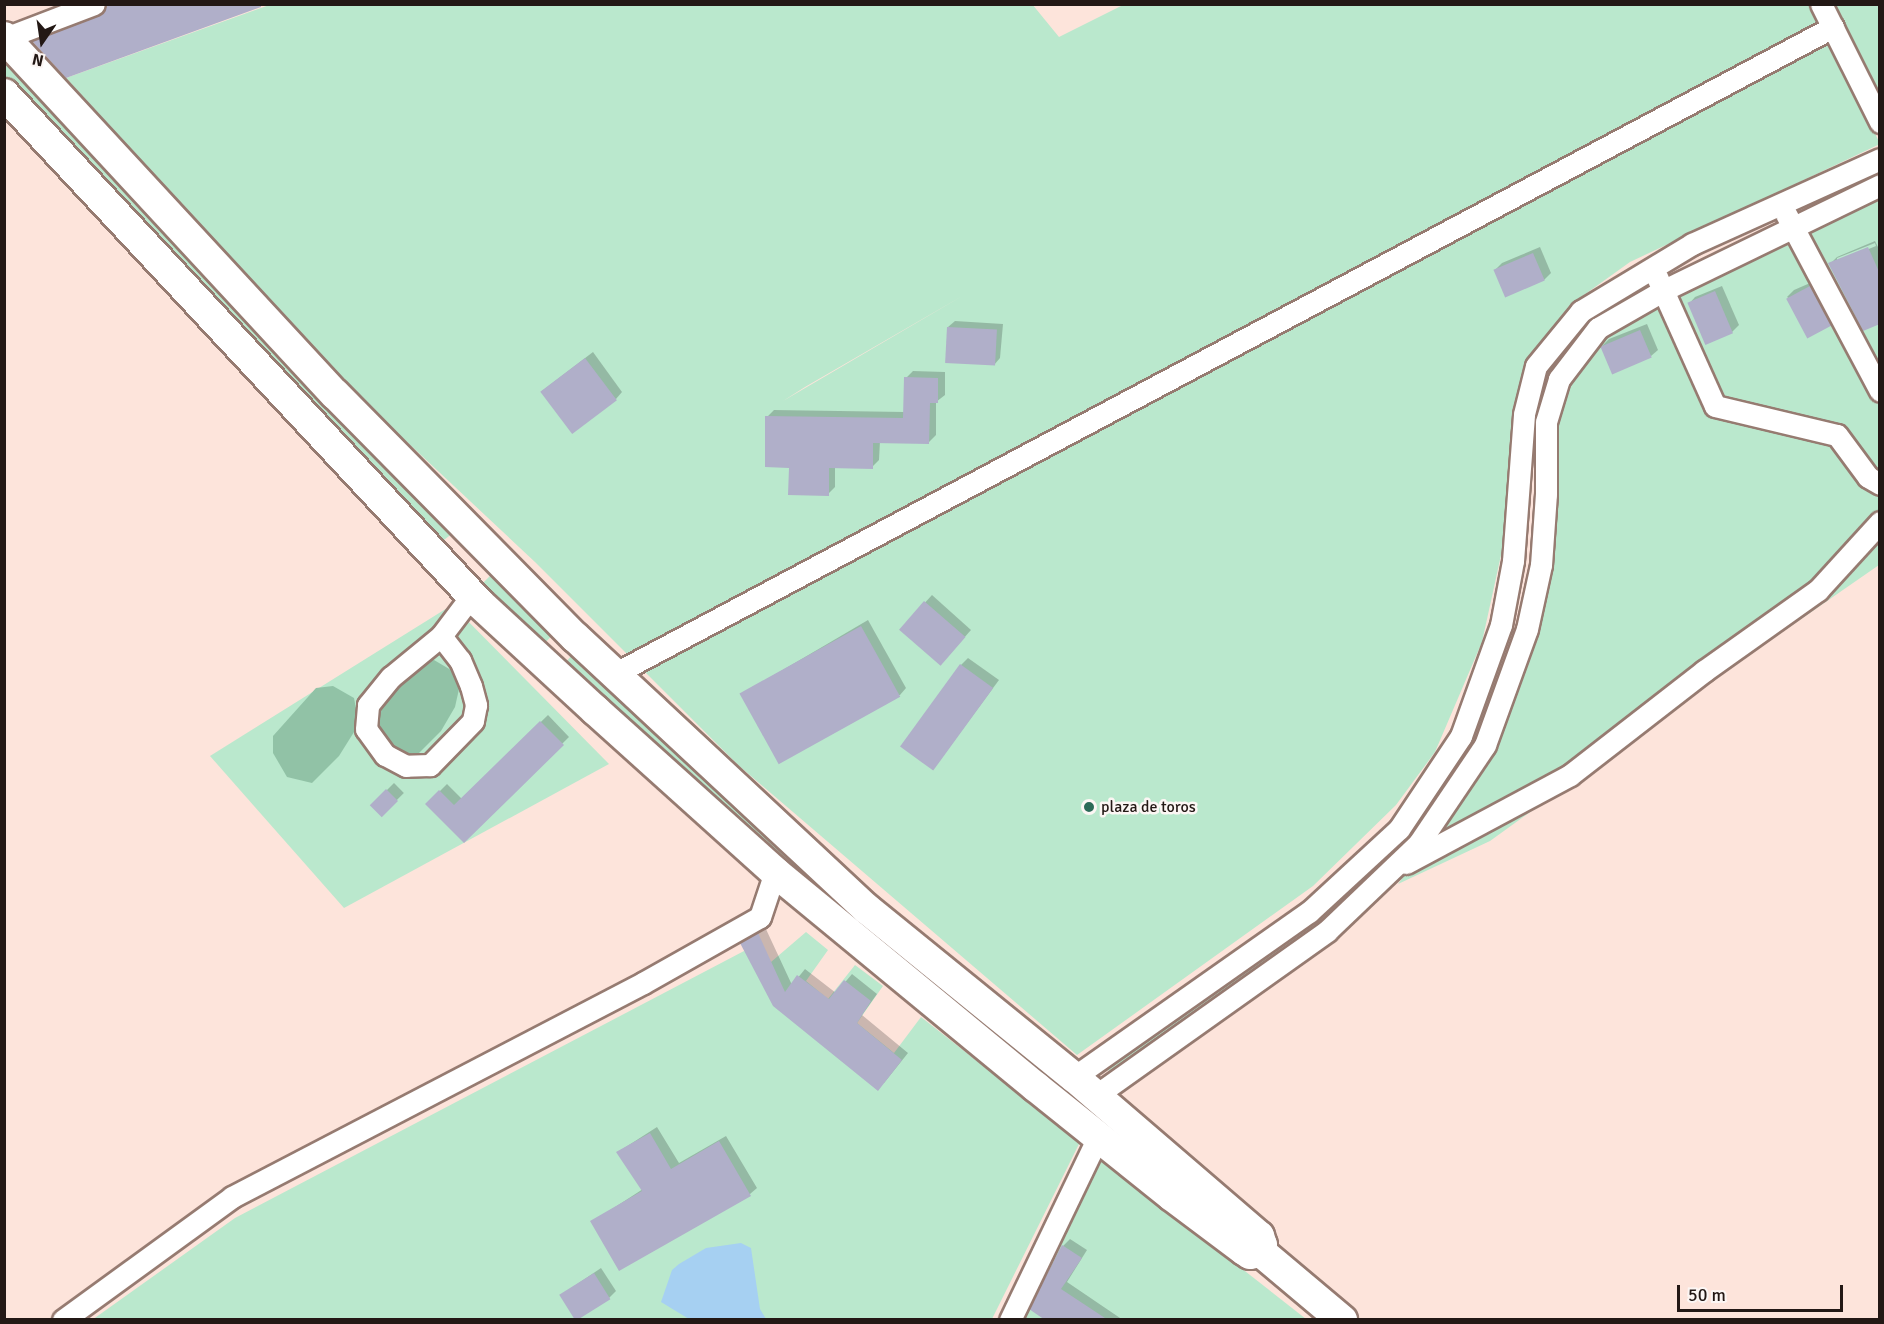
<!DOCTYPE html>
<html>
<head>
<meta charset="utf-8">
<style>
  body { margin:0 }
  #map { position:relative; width:1884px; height:1324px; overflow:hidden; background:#fde4db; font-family:Signika,sans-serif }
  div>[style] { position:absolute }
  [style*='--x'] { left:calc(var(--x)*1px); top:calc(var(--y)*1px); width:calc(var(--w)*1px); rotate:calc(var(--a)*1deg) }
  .green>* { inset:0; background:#bae8cd; transform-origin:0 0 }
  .forest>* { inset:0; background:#91c2a6 }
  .water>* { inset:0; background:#a6d0f2 }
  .shadow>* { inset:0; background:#0003; transform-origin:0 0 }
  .building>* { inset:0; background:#b0afc9; transform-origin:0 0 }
  .roads { filter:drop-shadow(2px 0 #967b71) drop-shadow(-2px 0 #967b71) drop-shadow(0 2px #967b71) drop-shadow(0 -2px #967b71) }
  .minor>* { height:21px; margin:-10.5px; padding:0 10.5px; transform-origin:10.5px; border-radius:10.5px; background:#fff }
  .secondary>* { height:30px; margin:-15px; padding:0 15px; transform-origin:15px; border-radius:15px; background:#fff }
  .dots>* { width:16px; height:16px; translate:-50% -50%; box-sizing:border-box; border:3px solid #fcf6f4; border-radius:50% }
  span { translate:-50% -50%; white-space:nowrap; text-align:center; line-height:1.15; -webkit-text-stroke:5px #fcf6f4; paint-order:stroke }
  .poi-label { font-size:16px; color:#231815 }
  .left { translate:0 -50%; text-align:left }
  .frame { position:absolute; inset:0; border:6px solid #231815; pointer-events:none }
  .north { position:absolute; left:12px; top:12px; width:60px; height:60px; -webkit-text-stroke:4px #fcf6f4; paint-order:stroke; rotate:193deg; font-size:16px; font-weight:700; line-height:24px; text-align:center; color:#231815 }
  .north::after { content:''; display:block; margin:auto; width:21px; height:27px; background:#231815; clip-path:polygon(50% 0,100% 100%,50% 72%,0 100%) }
  .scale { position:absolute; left:1677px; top:1285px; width:166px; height:27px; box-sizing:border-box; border:3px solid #231815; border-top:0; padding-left:8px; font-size:18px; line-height:21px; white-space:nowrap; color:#231815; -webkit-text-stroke:4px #fcf6f4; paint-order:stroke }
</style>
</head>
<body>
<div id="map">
  <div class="green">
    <div style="clip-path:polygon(evenodd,272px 4px,1032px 4px,1059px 37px,1125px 4px,1814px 4px,1880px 144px,1630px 262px,1570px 305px,1527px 360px,1513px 408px,1503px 546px,1482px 642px,1435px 752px,1396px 805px,1313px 886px,1077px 1055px,738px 765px,535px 562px,342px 381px,66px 78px,272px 4px,964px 295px,783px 401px,805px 387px,964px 295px,272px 4px,1301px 299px,885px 520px,983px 465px,1301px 299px)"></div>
    <div style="clip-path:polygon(1824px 5px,1879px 5px,1879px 117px)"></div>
    <div style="clip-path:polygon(4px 51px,453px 533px,440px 543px,5px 79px)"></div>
    <div style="clip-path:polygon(1879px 197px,1879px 380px,1802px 233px)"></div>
    <div style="clip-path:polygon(1792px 237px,1879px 401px,1879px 477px,1839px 430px,1720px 400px,1671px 296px)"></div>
    <div style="clip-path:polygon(1662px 301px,1711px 410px,1834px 439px,1879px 491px,1879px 565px,1726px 671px,1490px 841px,1398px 884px,1472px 785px,1526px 660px,1542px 612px,1549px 560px,1554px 432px,1557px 402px,1573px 370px,1602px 339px)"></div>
    <div style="left:493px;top:573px;width:86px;height:15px;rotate:45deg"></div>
    <div style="clip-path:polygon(452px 605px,609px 764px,344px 908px,210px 756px)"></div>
    <div style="clip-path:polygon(574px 653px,807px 870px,799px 879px,564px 664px)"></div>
    <div style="clip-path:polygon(1391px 846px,1399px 850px,1324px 922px,1109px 1071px,1104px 1066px)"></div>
    <div style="clip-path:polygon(806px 932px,828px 950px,806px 981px,828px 999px,855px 965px,883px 986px,857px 1023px,894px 1053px,921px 1017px,1080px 1142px,992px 1319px,92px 1320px,235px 1218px,744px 951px,771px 962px)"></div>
    <div style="clip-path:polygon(1101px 1158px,1306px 1319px,1017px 1320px)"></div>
  </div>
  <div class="forest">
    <div style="clip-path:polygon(434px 660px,456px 673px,459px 689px,455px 707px,441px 731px,414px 758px,389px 752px,374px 728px,375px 711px,418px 662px)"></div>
    <div style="clip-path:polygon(333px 686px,354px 698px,357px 714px,354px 732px,339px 756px,312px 783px,287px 777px,273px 753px,273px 736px,316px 688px)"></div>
  </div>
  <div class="water">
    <div style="clip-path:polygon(741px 1243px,751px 1248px,760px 1309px,766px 1319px,689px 1319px,661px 1302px,672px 1270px,679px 1264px,706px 1248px)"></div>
  </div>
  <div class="shadow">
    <div style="clip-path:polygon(246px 4px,34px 41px,40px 35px,105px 10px)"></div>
    <div style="clip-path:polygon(evenodd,1875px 241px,1880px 251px,1880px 323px,1830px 264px,1837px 257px,1875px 241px,1875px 243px,1876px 246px,1837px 262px,1837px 258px,1875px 243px)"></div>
    <div style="clip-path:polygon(1540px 247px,1551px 273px,1544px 280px,1495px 270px,1502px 263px)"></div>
    <div style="clip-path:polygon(1817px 280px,1837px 318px,1830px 325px,1787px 297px,1794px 290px)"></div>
    <div style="clip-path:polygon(1722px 286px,1739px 325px,1732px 332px,1689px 304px,1695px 297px)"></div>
    <div style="clip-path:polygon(955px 321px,1003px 324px,1000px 358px,994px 365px,948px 327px)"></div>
    <div style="clip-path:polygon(1647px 324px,1658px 350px,1651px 356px,1602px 346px,1609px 339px)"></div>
    <div style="clip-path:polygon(593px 352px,622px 392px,616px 399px,542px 391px)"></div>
    <div style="clip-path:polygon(913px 371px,945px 372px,945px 395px,936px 402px,936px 435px,929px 442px,880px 441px,879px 460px,872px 467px,835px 466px,835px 487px,828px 494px,790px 466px,767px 417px,774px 410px,905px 412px,906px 378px)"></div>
    <div style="clip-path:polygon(932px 595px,971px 630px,947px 657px,901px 629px)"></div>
    <div style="clip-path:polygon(868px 620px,906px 688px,900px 695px,742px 697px,749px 690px)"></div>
    <div style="clip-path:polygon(968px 658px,999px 680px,934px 768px,961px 665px)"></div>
    <div style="clip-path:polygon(548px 715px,569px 737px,464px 841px,427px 804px,447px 784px,462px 799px)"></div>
    <div style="left:394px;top:783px;width:14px;height:31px;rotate:45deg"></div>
    <div style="clip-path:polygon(765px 927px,792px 985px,805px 969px,836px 993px,852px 974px,877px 994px,862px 1015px,908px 1053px,884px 1083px,774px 1005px,742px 943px)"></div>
    <div style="clip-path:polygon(657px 1127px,679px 1163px,726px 1136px,757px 1188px,750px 1194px,592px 1222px,643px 1189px,618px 1152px)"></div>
    <div style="clip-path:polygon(1070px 1239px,1087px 1250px,1067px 1282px,1123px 1320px,1048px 1320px,1031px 1309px,1063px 1246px)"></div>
    <div style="clip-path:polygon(601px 1268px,616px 1291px,609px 1298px,561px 1295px)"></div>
  </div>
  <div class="building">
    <div style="clip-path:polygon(109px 4px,261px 4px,261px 7px,66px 78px,32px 41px,99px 16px)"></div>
    <div style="clip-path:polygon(1868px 247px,1880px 274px,1880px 324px,1863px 331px,1828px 263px)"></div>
    <div style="left:1533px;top:253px;width:30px;height:43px;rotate:67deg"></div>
    <div style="left:1810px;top:286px;width:45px;height:27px;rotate:62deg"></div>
    <div style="left:1715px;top:291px;width:46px;height:30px;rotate:67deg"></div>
    <div style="left:947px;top:327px;width:50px;height:36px;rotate:3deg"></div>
    <div style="left:1640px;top:330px;width:30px;height:43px;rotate:67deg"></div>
    <div style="left:585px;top:358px;width:53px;height:56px;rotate:53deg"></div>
    <div style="clip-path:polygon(904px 377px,938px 378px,938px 403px,930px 403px,929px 444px,873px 443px,873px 469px,829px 468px,829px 496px,788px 495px,789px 468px,765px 467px,765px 416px,903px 418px)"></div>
    <div style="left:924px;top:601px;width:55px;height:38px;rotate:41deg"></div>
    <div style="left:861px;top:626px;width:81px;height:139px;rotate:61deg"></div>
    <div style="left:960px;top:664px;width:41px;height:102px;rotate:36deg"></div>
    <div style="clip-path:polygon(540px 721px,564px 745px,464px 843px,425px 804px,439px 790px,454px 805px)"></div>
    <div style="left:386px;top:789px;width:17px;height:23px;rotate:45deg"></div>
    <div style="clip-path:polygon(758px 933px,785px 992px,797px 975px,829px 999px,844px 980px,871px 1001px,857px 1023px,902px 1060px,878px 1091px,773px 1006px,740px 943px)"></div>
    <div style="clip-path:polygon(650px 1133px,671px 1169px,719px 1141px,751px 1196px,619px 1271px,590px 1221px,642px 1191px,616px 1152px)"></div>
    <div style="clip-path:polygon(1062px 1245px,1082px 1258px,1061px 1289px,1108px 1320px,1045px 1320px,1029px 1309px)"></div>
    <div style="left:594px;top:1273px;width:31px;height:41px;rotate:58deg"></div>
  </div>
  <div class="roads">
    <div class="minor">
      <div style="--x:1821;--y:4;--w:132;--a:63.4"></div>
      <div style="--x:5;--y:38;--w:95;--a:-20.9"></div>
      <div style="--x:1786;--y:214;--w:200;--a:62"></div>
      <div style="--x:1657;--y:277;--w:141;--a:65.8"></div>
      <div style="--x:1715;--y:406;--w:125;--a:13.4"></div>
      <div style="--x:1837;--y:435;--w:52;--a:53.6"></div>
      <div style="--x:1868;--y:477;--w:14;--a:30"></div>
      <div style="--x:441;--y:636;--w:31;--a:52"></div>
      <div style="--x:460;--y:660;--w:28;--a:67"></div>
      <div style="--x:471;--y:686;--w:20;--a:75"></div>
      <div style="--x:476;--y:705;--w:16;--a:101"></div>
      <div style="--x:473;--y:721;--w:62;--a:134.3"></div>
      <div style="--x:430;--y:765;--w:24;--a:178"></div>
      <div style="--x:406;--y:766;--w:24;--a:-152"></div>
      <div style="--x:385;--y:755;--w:32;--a:-126"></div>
      <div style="--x:366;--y:729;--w:24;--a:-85"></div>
      <div style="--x:368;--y:705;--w:36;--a:-51"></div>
      <div style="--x:391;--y:677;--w:65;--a:-39.4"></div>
      <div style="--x:441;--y:636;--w:51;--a:-52.9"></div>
      <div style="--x:614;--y:674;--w:1380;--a:-27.96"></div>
      <div style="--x:1406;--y:863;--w:186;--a:-28.2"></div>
      <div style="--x:1570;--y:775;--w:170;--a:-37.8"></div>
      <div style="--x:1704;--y:671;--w:140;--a:-35.4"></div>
      <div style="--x:1818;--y:590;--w:92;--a:-47.6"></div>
      <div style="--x:1074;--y:1077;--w:287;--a:-35.1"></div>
      <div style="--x:1309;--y:912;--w:122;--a:-42.7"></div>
      <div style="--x:1399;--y:829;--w:112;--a:-56.3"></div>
      <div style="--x:1461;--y:736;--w:118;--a:-70.2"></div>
      <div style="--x:1501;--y:625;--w:65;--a:-79.4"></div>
      <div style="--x:1513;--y:561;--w:147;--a:-85.7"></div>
      <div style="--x:1524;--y:414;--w:49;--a:-76"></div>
      <div style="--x:1536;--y:366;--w:71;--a:-50.7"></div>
      <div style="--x:1581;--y:311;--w:130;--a:-31.1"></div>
      <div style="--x:1692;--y:244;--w:206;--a:-24.3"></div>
      <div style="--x:1095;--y:1096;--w:285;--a:-35.4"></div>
      <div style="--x:1327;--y:931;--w:127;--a:-43.7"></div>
      <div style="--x:1419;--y:843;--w:118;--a:-56"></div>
      <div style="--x:1485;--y:745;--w:123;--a:-70.1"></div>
      <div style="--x:1527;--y:629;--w:66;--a:-77.7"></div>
      <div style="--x:1541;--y:565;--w:71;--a:-86"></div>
      <div style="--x:1546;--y:494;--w:72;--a:-90"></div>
      <div style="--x:1546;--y:422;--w:45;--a:-73.2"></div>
      <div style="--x:1559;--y:379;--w:64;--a:-52.6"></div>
      <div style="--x:1598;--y:328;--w:76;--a:-29.9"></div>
      <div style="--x:1664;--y:290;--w:240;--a:-25.9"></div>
      <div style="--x:63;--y:1320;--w:209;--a:-36"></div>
      <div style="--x:232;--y:1197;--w:463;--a:-27.5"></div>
      <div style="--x:643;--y:983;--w:134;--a:-29.4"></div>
      <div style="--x:760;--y:917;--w:47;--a:-71.6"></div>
      <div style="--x:1010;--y:1320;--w:203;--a:-64.3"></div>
    </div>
    <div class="secondary">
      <div style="--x:4;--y:37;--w:487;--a:47.2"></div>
      <div style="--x:335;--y:394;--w:342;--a:45.4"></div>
      <div style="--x:575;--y:637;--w:399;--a:43"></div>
      <div style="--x:867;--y:909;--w:267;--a:39.1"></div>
      <div style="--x:1074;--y:1077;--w:244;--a:40.7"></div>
      <div style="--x:1259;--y:1236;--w:9;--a:72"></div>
      <div style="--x:1262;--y:1245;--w:7;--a:98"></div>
      <div style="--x:4;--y:94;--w:696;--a:46.98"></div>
      <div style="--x:479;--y:603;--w:158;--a:42.7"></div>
      <div style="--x:595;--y:710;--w:242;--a:42"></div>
      <div style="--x:775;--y:872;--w:338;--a:39.5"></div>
      <div style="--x:1036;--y:1087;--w:174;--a:38.7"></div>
      <div style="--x:1172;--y:1196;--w:90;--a:36.9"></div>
      <div style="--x:1244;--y:1250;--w:7;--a:34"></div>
      <div style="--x:1250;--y:1254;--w:11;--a:-10"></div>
      <div style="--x:1261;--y:1252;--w:106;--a:40"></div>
    </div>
  </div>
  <div class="dots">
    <div style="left:1089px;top:807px;background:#2b6a57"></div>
  </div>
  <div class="poi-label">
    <span class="left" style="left:1101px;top:807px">plaza de toros</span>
  </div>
  <div class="frame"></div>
  <div class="north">N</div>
  <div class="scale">50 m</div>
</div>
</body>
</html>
